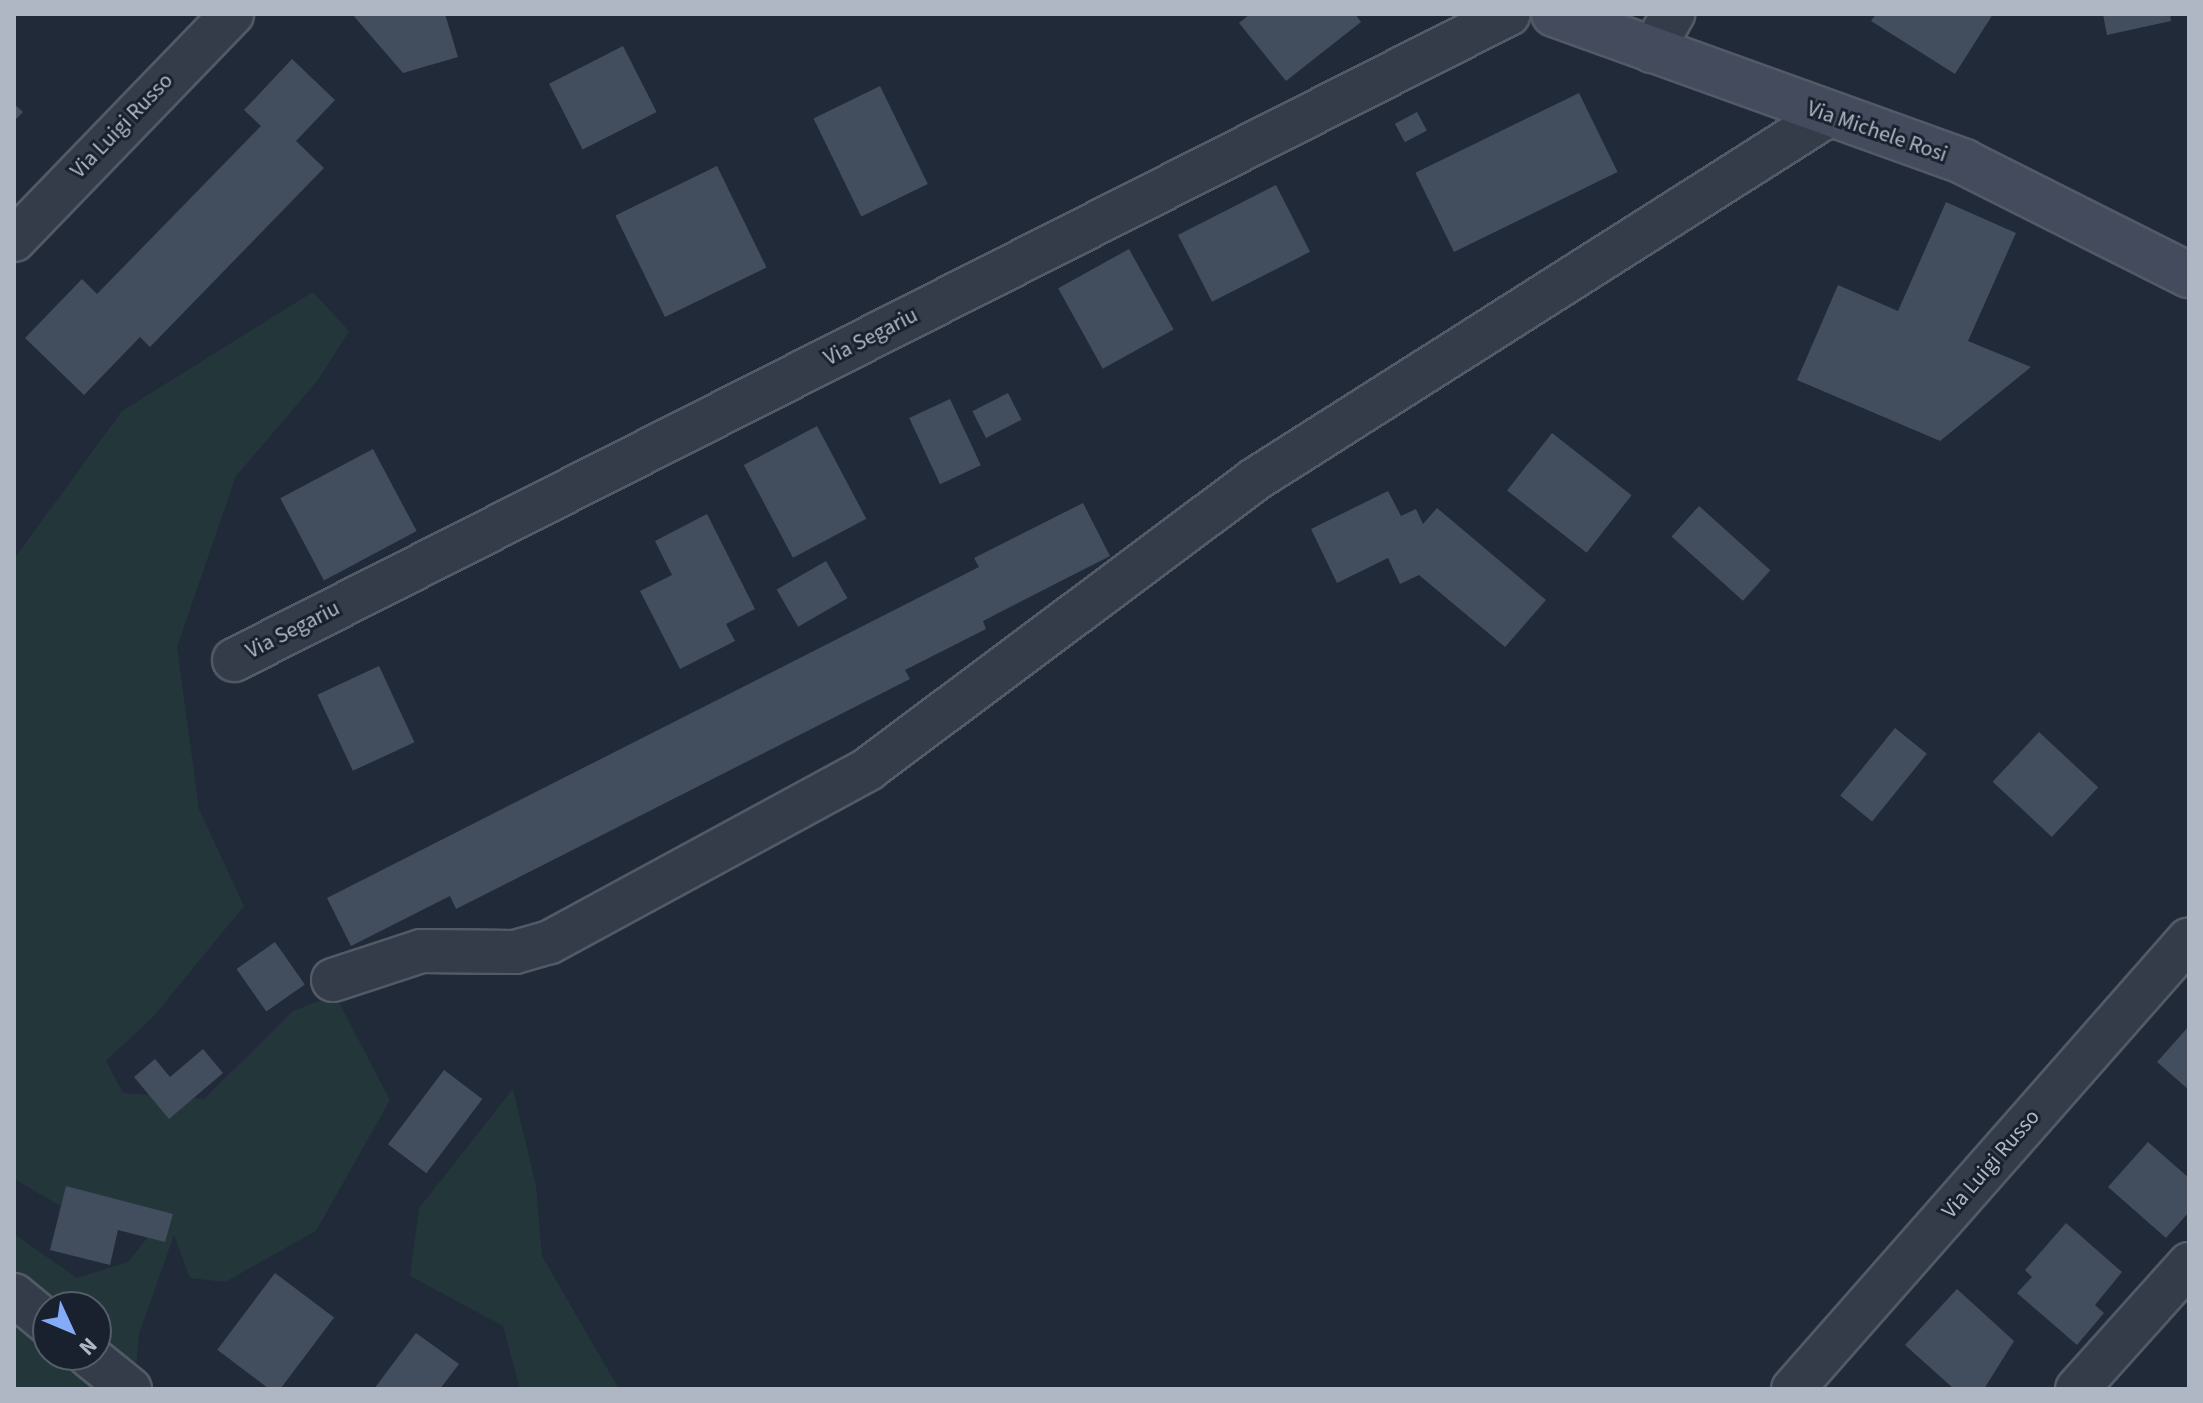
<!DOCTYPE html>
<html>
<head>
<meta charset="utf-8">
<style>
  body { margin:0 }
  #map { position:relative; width:2203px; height:1403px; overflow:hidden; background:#212a39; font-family:"Source Sans 3",sans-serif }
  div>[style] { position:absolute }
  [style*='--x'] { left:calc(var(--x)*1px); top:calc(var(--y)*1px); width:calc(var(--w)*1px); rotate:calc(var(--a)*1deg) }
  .green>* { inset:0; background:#23363a }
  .building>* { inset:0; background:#424d5e; transform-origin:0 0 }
  .roads { filter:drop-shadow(2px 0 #525a67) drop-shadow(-2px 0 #525a67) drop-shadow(0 2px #525a67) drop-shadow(0 -2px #525a67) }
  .street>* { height:42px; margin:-21px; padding:0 21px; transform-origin:21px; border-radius:21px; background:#353c49 }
  .secondary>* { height:44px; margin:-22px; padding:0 22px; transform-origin:22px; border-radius:22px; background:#434b5c }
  span { translate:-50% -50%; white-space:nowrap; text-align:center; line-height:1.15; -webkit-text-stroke:6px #1a212e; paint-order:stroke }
  .street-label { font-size:22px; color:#afb7c5 }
  .frame { position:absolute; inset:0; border:16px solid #afb7c5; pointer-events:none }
  .north { position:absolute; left:32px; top:1291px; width:80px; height:80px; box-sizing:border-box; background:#1a212e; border:2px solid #565d6a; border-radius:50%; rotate:134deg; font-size:22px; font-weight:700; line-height:32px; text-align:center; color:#afb7c5 }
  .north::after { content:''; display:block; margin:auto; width:28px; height:36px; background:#83abf7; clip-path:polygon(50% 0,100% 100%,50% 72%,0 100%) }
</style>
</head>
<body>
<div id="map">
  <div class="green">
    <div style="clip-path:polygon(evenodd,313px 292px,349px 331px,318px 380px,236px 476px,177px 647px,199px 809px,244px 906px,153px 1017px,106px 1061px,123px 1093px,204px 1099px,293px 1011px,335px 995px,390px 1100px,316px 1231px,225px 1282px,190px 1278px,174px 1235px,139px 1334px,134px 1389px,14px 1389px,14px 1234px,77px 1278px,128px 1262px,167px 1213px,66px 1209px,14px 1179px,14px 559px,122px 411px,313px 292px,48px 1307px,96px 1307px,96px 1355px,48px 1355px,48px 1307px)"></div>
    <div style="clip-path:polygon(513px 1089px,536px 1186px,542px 1256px,619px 1389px,520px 1389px,503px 1326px,410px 1276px,419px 1208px)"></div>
  </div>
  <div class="building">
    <div style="clip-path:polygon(352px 14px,445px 14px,458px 57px,403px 73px)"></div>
    <div style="clip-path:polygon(1250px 14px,1355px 14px,1361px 22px,1286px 81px,1239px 23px)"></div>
    <div style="clip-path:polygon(1876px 14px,1993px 14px,1955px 74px,1871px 21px)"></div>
    <div style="clip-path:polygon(2103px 14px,2170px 14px,2171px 21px,2107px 35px)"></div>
    <div style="left:623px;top:46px;width:74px;height:83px;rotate:63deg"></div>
    <div style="clip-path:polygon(292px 59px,335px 100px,296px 141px,324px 168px,150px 347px,140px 337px,84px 395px,25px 338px,82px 279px,97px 294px,261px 126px,244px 110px)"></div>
    <div style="left:880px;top:86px;width:109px;height:74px;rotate:64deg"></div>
    <div style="left:1579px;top:93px;width:88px;height:182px;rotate:64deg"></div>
    <div style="clip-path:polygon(14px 104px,23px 112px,14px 121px)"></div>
    <div style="left:1417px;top:112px;width:21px;height:25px;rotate:62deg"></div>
    <div style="left:717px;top:166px;width:113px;height:113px;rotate:64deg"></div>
    <div style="left:1276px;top:185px;width:75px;height:110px;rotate:63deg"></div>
    <div style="clip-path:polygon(1946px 202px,2016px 233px,1968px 341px,2031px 367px,1940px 441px,1797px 380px,1838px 285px,1898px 311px)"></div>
    <div style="left:1129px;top:249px;width:92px;height:81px;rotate:61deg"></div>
    <div style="left:1008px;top:393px;width:30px;height:40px;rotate:63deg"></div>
    <div style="left:950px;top:399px;width:73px;height:45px;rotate:65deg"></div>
    <div style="left:817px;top:426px;width:105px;height:83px;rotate:62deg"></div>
    <div style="left:1552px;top:433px;width:101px;height:73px;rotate:38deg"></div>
    <div style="left:373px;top:449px;width:93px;height:105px;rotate:62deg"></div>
    <div style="clip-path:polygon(1388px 491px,1401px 516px,1416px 509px,1423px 524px,1437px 508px,1546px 600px,1505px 647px,1419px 575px,1400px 584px,1388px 558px,1337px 583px,1311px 529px)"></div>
    <div style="clip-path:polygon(1083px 503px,1110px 556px,983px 621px,986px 629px,905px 670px,910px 679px,456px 909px,450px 896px,351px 946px,327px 898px,979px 567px,974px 558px)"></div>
    <div style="left:1699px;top:506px;width:96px;height:41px;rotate:42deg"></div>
    <div style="clip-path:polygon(707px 514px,755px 609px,726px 624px,735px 641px,680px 669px,640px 591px,672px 575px,655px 541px)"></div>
    <div style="left:826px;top:561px;width:43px;height:57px;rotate:60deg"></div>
    <div style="left:379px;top:666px;width:84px;height:68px;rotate:65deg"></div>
    <div style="left:1895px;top:728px;width:41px;height:87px;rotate:39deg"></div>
    <div style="left:2039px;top:732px;width:81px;height:68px;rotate:43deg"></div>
    <div style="left:275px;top:942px;width:52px;height:47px;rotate:55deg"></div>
    <div style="clip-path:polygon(2189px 1026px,2189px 1090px,2157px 1062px)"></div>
    <div style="clip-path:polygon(203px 1049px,223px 1073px,169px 1119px,134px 1077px,155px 1059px,170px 1077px)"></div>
    <div style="left:444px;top:1070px;width:48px;height:93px;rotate:37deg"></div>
    <div style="clip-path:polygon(2148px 1142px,2189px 1178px,2189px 1212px,2166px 1238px,2108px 1187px)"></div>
    <div style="clip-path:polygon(66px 1186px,173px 1214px,165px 1242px,118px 1230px,110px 1265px,50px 1250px)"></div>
    <div style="clip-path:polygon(2066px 1223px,2122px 1272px,2095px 1305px,2104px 1313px,2077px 1345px,2017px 1293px,2032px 1277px,2025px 1270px)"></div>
    <div style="left:275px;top:1273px;width:74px;height:96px;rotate:37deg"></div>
    <div style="clip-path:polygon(1957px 1289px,2014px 1341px,1984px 1389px,1954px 1389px,1905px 1345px)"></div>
    <div style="clip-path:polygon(416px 1333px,459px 1364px,440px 1389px,374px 1389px)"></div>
  </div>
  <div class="roads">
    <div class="street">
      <div style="--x:1652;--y:51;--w:43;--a:-60.4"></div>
      <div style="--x:14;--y:240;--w:314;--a:-46"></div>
      <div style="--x:234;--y:660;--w:1429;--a:-26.87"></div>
      <div style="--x:333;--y:980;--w:93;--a:-18.2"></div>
      <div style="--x:421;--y:951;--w:94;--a:0.6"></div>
      <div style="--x:515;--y:952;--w:36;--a:-16"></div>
      <div style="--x:550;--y:942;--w:362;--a:-28.5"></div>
      <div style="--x:868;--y:769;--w:482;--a:-36.8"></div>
      <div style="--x:1254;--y:480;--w:679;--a:-32.43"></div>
      <div style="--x:14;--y:1295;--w:44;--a:39.5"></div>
      <div style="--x:88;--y:1355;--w:54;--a:39"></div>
      <div style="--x:1793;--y:1389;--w:599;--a:-48.65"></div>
      <div style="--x:2077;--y:1389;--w:168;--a:-48.1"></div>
    </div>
    <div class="secondary">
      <div style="--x:1554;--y:14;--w:436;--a:19.8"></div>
      <div style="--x:1964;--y:162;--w:252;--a:26.7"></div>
    </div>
  </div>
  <div class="street-label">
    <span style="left:122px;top:126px;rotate:-46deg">Via Luigi Russo</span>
    <span style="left:1877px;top:132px;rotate:19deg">Via Michele Rosi</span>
    <span style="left:871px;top:337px;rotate:-27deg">Via Segariu</span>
    <span style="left:293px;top:630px;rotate:-27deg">Via Segariu</span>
    <span style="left:1991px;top:1164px;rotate:-49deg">Via Luigi Russo</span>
  </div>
  <div class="frame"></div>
  <div class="north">N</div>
</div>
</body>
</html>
